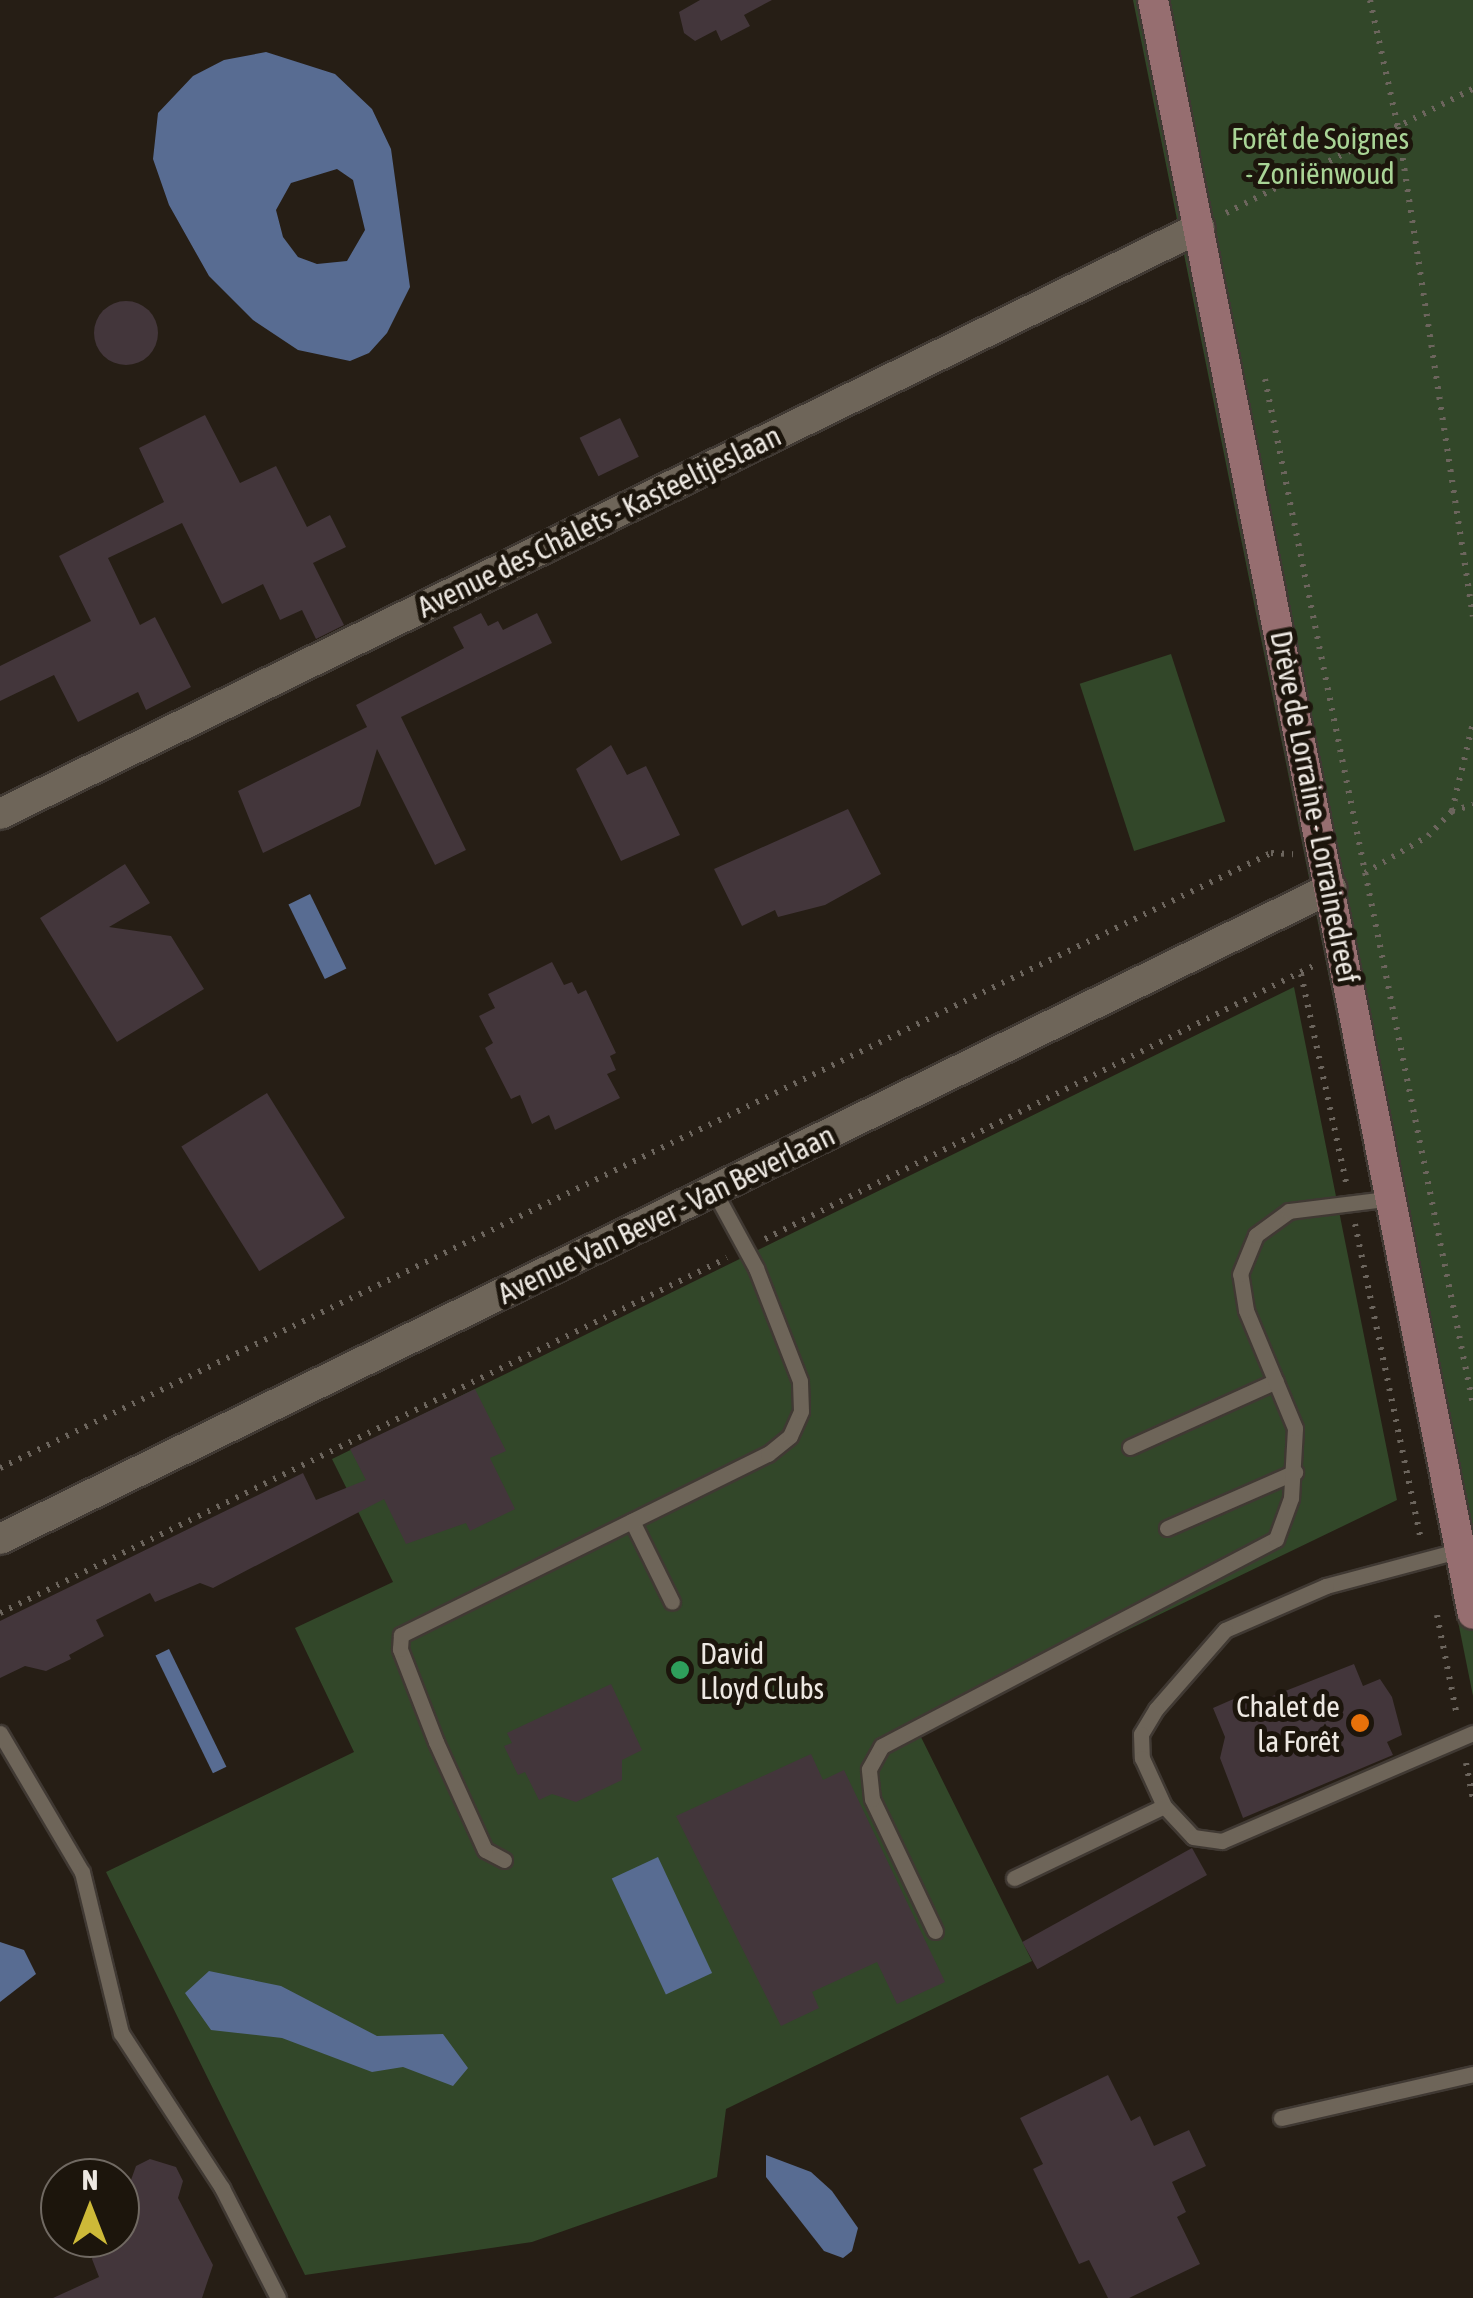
<!DOCTYPE html>
<html>
<head>
<meta charset="utf-8">
<style>
  body { margin:0 }
  #map { position:relative; width:1473px; height:2298px; overflow:hidden; background:#261e15; font-family:"Asap Condensed",sans-serif }
  div>[style] { position:absolute }
  [style*='--x'] { left:calc(var(--x)*1px); top:calc(var(--y)*1px); width:calc(var(--w)*1px); rotate:calc(var(--a)*1deg) }
  .green>* { inset:0; background:#324729; transform-origin:0 0 }
  .water>* { inset:0; background:#586c92; transform-origin:0 0 }
  .building>* { inset:0; background:#43363b; transform-origin:0 0 }
  .round { border-radius:50% }
  .path>* { height:6px; margin-top:-3px; transform-origin:0; background:repeating-linear-gradient(90deg,#6c655d 0 2.5px,transparent 0 10.5px) }
  .roads { filter:drop-shadow(2px 0 #403933) drop-shadow(-2px 0 #403933) drop-shadow(0 2px #403933) drop-shadow(0 -2px #403933) }
  .lane>* { height:15px; margin:-7.5px; padding:0 7.5px; transform-origin:7.5px; border-radius:7.5px; background:#6e6559 }
  .street>* { height:30px; margin:-15px; padding:0 15px; transform-origin:15px; border-radius:15px; background:#6e6559 }
  .secondary>* { height:30px; margin:-15px; padding:0 15px; transform-origin:15px; border-radius:15px; background:#966e70 }
  .dots>* { width:28px; height:28px; translate:-50% -50%; box-sizing:border-box; border:5px solid #1c150c; border-radius:50% }
  span { translate:-50% -50%; white-space:nowrap; text-align:center; line-height:1.15; -webkit-text-stroke:10px #1c150c; paint-order:stroke }
  .park-label { font-size:30px; color:#a9d496 }
  .street-label { font-size:30px; color:#ede8e2 }
  .poi-label { font-size:30px; color:#ede8e2 }
  .left { translate:0 -50%; text-align:left }
  .right { translate:-100% -50%; text-align:right }
  .north { position:absolute; left:40px; top:2158px; width:100px; height:100px; box-sizing:border-box; background:#1c150c; border:2px solid #706962; border-radius:50%; rotate:0deg; font-size:28px; font-weight:700; line-height:40px; text-align:center; color:#ede8e2 }
  .north::after { content:''; display:block; margin:auto; width:35px; height:45px; background:#cdb938; clip-path:polygon(50% 0,100% 100%,50% 72%,0 100%) }
</style>
</head>
<body>
<div id="map">
  <div class="green">
    <div style="clip-path:polygon(1133px 0,1473px 0,1473px 1696px)"></div>
    <div style="left:1171px;top:654px;width:176px;height:96px;rotate:72deg"></div>
    <div style="clip-path:polygon(1294px 987px,1397px 1500px,918px 1731px,1032px 1961px,726px 2109px,717px 2177px,532px 2242px,305px 2275px,106px 1872px,354px 1752px,295px 1628px,393px 1582px,332px 1459px)"></div>
  </div>
  <div class="water">
    <div style="clip-path:polygon(evenodd,266px 52px,335px 74px,372px 109px,391px 149px,410px 287px,387px 333px,369px 353px,350px 361px,298px 350px,253px 320px,209px 276px,169px 205px,153px 159px,158px 113px,193px 76px,224px 60px,266px 52px,337px 169px,353px 180px,365px 230px,347px 261px,317px 264px,298px 257px,283px 237px,276px 210px,291px 183px,337px 169px)"></div>
    <div style="left:310px;top:894px;width:83px;height:24px;rotate:64deg"></div>
    <div style="left:169px;top:1649px;width:131px;height:15px;rotate:64deg"></div>
    <div style="left:658px;top:1857px;width:128px;height:51px;rotate:65deg"></div>
    <div style="clip-path:polygon(0 1942px,24px 1950px,36px 1974px,0 2002px)"></div>
    <div style="clip-path:polygon(209px 1971px,281px 1986px,377px 2036px,443px 2034px,468px 2068px,453px 2086px,403px 2067px,372px 2072px,282px 2038px,211px 2030px,185px 1993px)"></div>
    <div style="clip-path:polygon(766px 2155px,811px 2172px,832px 2191px,858px 2228px,852px 2251px,843px 2258px,824px 2251px,766px 2177px)"></div>
  </div>
  <div class="building">
    <div style="clip-path:polygon(700px 0,772px 0,744px 15px,750px 26px,721px 41px,716px 30px,695px 41px,684px 33px,679px 12px)"></div>
    <div class="round" style="left:94px;top:301px;width:64px;height:64px"></div>
    <div style="clip-path:polygon(205px 415px,240px 483px,276px 466px,307px 527px,330px 515px,346px 547px,313px 563px,344px 625px,316px 639px,302px 610px,280px 620px,263px 584px,222px 604px,182px 523px,108px 558px,140px 625px,155px 617px,191px 687px,146px 710px,138px 692px,78px 722px,54px 675px,0 701px,0 666px,91px 621px,59px 556px,164px 502px,139px 448px)"></div>
    <div style="left:620px;top:418px;width:43px;height:45px;rotate:64deg"></div>
    <div style="clip-path:polygon(481px 613px,488px 626px,498px 621px,503px 630px,537px 613px,552px 643px,401px 717px,466px 850px,435px 865px,377px 749px,360px 806px,263px 853px,238px 791px,367px 727px,356px 705px,464px 648px,453px 627px)"></div>
    <div style="clip-path:polygon(611px 745px,627px 775px,646px 766px,680px 835px,621px 861px,576px 769px)"></div>
    <div style="clip-path:polygon(848px 809px,881px 874px,825px 905px,778px 917px,775px 910px,742px 926px,714px 869px)"></div>
    <div style="clip-path:polygon(125px 864px,150px 903px,109px 927px,171px 936px,204px 989px,117px 1042px,40px 918px)"></div>
    <div style="clip-path:polygon(552px 962px,564px 985px,572px 982px,578px 994px,586px 990px,616px 1053px,610px 1056px,616px 1070px,607px 1074px,620px 1098px,555px 1130px,549px 1115px,532px 1124px,520px 1095px,511px 1099px,485px 1048px,493px 1043px,479px 1016px,495px 1008px,488px 994px)"></div>
    <div style="left:267px;top:1093px;width:147px;height:101px;rotate:58deg"></div>
    <div style="clip-path:polygon(475px 1389px,506px 1451px,490px 1458px,515px 1509px,470px 1531px,466px 1523px,406px 1544px,384px 1499px,213px 1588px,200px 1583px,155px 1602px,150px 1593px,96px 1620px,104px 1636px,69px 1655px,71px 1659px,46px 1671px,25px 1666px,0 1678px,0 1621px,303px 1473px,316px 1500px,366px 1480px,350px 1449px)"></div>
    <div style="clip-path:polygon(1354px 1664px,1363px 1686px,1380px 1679px,1392px 1697px,1402px 1735px,1387px 1742px,1393px 1755px,1243px 1818px,1220px 1758px,1225px 1737px,1213px 1708px,1245px 1694px,1250px 1705px)"></div>
    <div style="clip-path:polygon(611px 1684px,642px 1750px,622px 1760px,622px 1780px,576px 1802px,552px 1794px,539px 1800px,525px 1772px,518px 1775px,504px 1746px,512px 1743px,507px 1733px)"></div>
    <div style="clip-path:polygon(811px 1754px,823px 1780px,844px 1770px,945px 1982px,897px 2004px,877px 1962px,812px 1992px,819px 2008px,781px 2026px,676px 1816px)"></div>
    <div style="left:1192px;top:1848px;width:31px;height:194px;rotate:61deg"></div>
    <div style="clip-path:polygon(1108px 2075px,1131px 2121px,1140px 2116px,1154px 2146px,1189px 2130px,1206px 2166px,1172px 2182px,1186px 2212px,1177px 2217px,1200px 2264px,1129px 2298px,1108px 2298px,1089px 2260px,1079px 2264px,1033px 2169px,1043px 2164px,1020px 2118px)"></div>
    <div style="clip-path:polygon(150px 2159px,176px 2167px,183px 2181px,178px 2198px,213px 2265px,202px 2298px,53px 2298px,99px 2277px,92px 2259px,99px 2238px,120px 2238px,120px 2189px,127px 2191px,136px 2166px)"></div>
  </div>
  <div class="path">
    <div style="--x:1370;--y:0;--w:130;--a:77.6"></div>
    <div style="--x:1398;--y:127;--w:495;--a:81.3"></div>
    <div style="--x:1226;--y:213;--w:276;--a:-26.7"></div>
    <div style="--x:1265;--y:379;--w:1046;--a:78.53"></div>
    <div style="--x:1452;--y:811;--w:90;--a:-76.6"></div>
    <div style="--x:1365;--y:873;--w:73;--a:-30.4"></div>
    <div style="--x:1428;--y:836;--w:35;--a:-46"></div>
    <div style="--x:1452;--y:811;--w:22;--a:-16"></div>
    <div style="--x:1301;--y:974;--w:213;--a:77.8"></div>
    <div style="--x:1355;--y:1224;--w:323;--a:78.2"></div>
    <div style="--x:765;--y:1239;--w:612;--a:-26.48"></div>
    <div style="--x:0;--y:1468;--w:1412;--a:-25.82"></div>
    <div style="--x:1271;--y:853;--w:22;--a:3"></div>
    <div style="--x:0;--y:1613;--w:809;--a:-26.03"></div>
    <div style="--x:1437;--y:1615;--w:103;--a:78.8"></div>
    <div style="--x:1466;--y:1763;--w:37;--a:79"></div>
  </div>
  <div class="roads">
    <div class="lane">
      <div style="--x:1130;--y:1447;--w:160;--a:-24.3"></div>
      <div style="--x:632;--y:1521;--w:90;--a:63.7"></div>
      <div style="--x:1167;--y:1528;--w:140;--a:-23.6"></div>
      <div style="--x:1461;--y:1550;--w:140;--a:165.1"></div>
      <div style="--x:1326;--y:1586;--w:110;--a:156.5"></div>
      <div style="--x:1225;--y:1630;--w:105;--a:131.1"></div>
      <div style="--x:1156;--y:1709;--w:29;--a:121"></div>
      <div style="--x:1141;--y:1734;--w:24;--a:88"></div>
      <div style="--x:1142;--y:1758;--w:53;--a:65.4"></div>
      <div style="--x:1164;--y:1806;--w:42;--a:46.9"></div>
      <div style="--x:1193;--y:1837;--w:29;--a:8"></div>
      <div style="--x:1222;--y:1841;--w:273;--a:-23.3"></div>
      <div style="--x:0;--y:1733;--w:161;--a:59.5"></div>
      <div style="--x:82;--y:1872;--w:166;--a:76.4"></div>
      <div style="--x:121;--y:2033;--w:185;--a:56.9"></div>
      <div style="--x:222;--y:2188;--w:123;--a:63"></div>
      <div style="--x:504;--y:1860;--w:21;--a:-152"></div>
      <div style="--x:485;--y:1850;--w:119;--a:-114.4"></div>
      <div style="--x:436;--y:1742;--w:100;--a:-111.2"></div>
      <div style="--x:400;--y:1649;--w:14;--a:-86"></div>
      <div style="--x:401;--y:1635;--w:409;--a:-26.3"></div>
      <div style="--x:768;--y:1454;--w:28;--a:-39"></div>
      <div style="--x:790;--y:1436;--w:27;--a:-66"></div>
      <div style="--x:801;--y:1411;--w:30;--a:-92"></div>
      <div style="--x:800;--y:1381;--w:121;--a:-111.3"></div>
      <div style="--x:756;--y:1268;--w:88;--a:-118.6"></div>
      <div style="--x:1014;--y:1878;--w:166;--a:-25.6"></div>
      <div style="--x:935;--y:1931;--w:146;--a:-115.5"></div>
      <div style="--x:872;--y:1799;--w:30;--a:-96"></div>
      <div style="--x:869;--y:1769;--w:26;--a:-61"></div>
      <div style="--x:882;--y:1746;--w:445;--a:-27.7"></div>
      <div style="--x:1276;--y:1539;--w:44;--a:-69.9"></div>
      <div style="--x:1291;--y:1498;--w:70;--a:-86.7"></div>
      <div style="--x:1295;--y:1428;--w:128;--a:-112.6"></div>
      <div style="--x:1246;--y:1310;--w:36;--a:-99"></div>
      <div style="--x:1240;--y:1274;--w:42;--a:-67.7"></div>
      <div style="--x:1256;--y:1235;--w:41;--a:-36"></div>
      <div style="--x:1289;--y:1211;--w:105;--a:-7.1"></div>
      <div style="--x:1281;--y:2118;--w:197;--a:-12.9"></div>
    </div>
    <div class="street">
      <div style="--x:0;--y:814;--w:1335;--a:-26.05"></div>
      <div style="--x:0;--y:1539;--w:1482;--a:-26.06"></div>
    </div>
    <div class="secondary">
      <div style="--x:1153;--y:0;--w:1645;--a:78.79"></div>
    </div>
  </div>
  <div class="dots">
    <div style="left:680px;top:1670px;background:#2e9e5b"></div>
    <div style="left:1360px;top:1723px;background:#e8710a"></div>
  </div>
  <div class="park-label">
    <span style="left:1320px;top:155px">Forêt de Soignes<br>- Zoniënwoud</span>
  </div>
  <div class="street-label">
    <span style="left:599px;top:521px;rotate:-26deg">Avenue des Châlets - Kasteeltjeslaan</span>
    <span style="left:1315px;top:807px;rotate:79deg">Drève de Lorraine - Lorrainedreef</span>
    <span style="left:666px;top:1214px;rotate:-26deg">Avenue Van Bever - Van Beverlaan</span>
  </div>
  <div class="poi-label">
    <span class="left" style="left:700px;top:1670px">David<br>Lloyd Clubs</span>
    <span class="right" style="left:1340px;top:1723px">Chalet de<br>la Forêt</span>
  </div>
  <div class="north">N</div>
</div>
</body>
</html>
